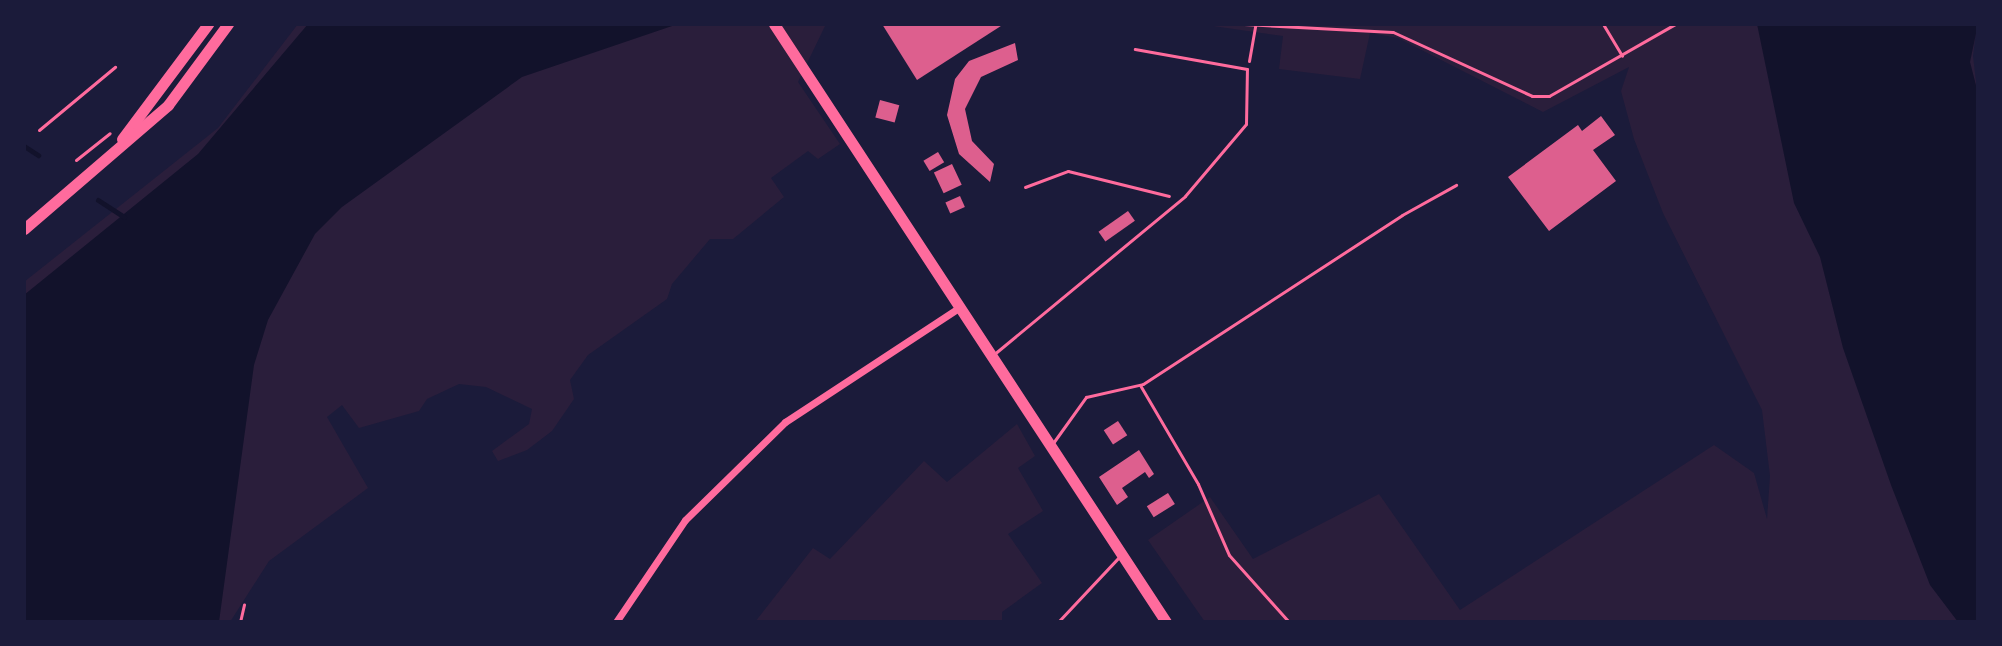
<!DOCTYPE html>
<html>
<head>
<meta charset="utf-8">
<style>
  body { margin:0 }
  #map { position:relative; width:2002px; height:646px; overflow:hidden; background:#1b1b3a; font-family:"PT Sans",sans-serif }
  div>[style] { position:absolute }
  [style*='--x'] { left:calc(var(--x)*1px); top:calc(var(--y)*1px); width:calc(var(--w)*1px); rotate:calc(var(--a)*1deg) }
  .green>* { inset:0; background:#2a1e3b }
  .water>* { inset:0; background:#12122b }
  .stream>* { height:5px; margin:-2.5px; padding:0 2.5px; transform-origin:2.5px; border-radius:2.5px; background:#12122b }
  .building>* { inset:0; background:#dd5f8e; transform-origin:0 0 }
  .path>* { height:3px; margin:-1.5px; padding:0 1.5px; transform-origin:1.5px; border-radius:1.5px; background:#ff6b9d }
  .service>* { height:3px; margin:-1.5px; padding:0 1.5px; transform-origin:1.5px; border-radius:1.5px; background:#ff6b9d }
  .minor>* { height:7px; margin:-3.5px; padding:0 3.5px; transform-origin:3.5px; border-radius:3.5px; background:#ff6b9d }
  .primary>* { height:11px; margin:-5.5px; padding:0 5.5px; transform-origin:5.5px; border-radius:5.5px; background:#ff6b9d }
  span { translate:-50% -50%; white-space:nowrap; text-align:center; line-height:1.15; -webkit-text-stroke:6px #1b1b3a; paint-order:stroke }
  .frame { position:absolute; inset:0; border:26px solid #1b1b3a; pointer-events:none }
</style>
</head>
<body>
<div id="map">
  <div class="green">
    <div style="clip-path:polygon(298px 24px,826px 24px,798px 82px,840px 144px,818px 159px,808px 151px,771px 178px,784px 197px,733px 239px,710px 239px,672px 284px,667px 299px,588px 355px,570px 380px,574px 399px,552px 431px,527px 450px,498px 461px,492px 451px,529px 424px,532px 409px,486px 387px,459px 384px,427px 399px,419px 411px,359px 428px,342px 405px,327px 417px,368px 488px,269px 561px,230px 622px,24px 622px,24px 282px,218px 128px)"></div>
    <div style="clip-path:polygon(1199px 24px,1977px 24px,1973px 56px,1978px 99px,1978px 622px,1205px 622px,1148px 540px,1210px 497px,1253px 559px,1379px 494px,1460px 610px,1714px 445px,1754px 473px,1767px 519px,1770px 476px,1762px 410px,1663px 213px,1634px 139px,1621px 91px,1629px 67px,1543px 112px,1398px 38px,1370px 33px,1360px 79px,1279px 69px,1283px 36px)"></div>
    <div style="clip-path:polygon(1017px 424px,1035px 456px,1018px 468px,1043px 511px,1008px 534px,1042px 583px,1002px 612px,1002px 622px,755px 622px,813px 548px,830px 559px,924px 461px,947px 482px)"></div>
  </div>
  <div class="water">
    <div style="clip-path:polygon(308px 24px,678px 24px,522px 77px,342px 207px,315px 234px,268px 320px,254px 365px,219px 622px,24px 622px,24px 295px,198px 154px)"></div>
    <div style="clip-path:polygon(1757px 24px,1978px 24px,1970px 62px,1978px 93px,1978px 622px,1958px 622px,1930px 585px,1891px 485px,1843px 348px,1820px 257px,1794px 203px)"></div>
  </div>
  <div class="stream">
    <div style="--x:24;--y:146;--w:17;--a:33"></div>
    <div style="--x:98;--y:200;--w:31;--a:33"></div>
  </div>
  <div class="building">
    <div style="clip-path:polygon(882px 24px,1004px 24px,917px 80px)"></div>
    <div style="clip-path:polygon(1015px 43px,1018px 60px,981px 77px,965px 109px,972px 141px,994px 164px,990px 182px,959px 154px,947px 115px,955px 79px,969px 61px)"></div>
    <div style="left:880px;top:100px;width:20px;height:18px;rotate:15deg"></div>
    <div style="clip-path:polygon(1601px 116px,1615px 135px,1593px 150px,1616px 181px,1549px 231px,1508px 177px,1578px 125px,1582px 131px)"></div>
    <div style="left:938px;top:152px;width:12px;height:17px;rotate:59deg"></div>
    <div style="left:952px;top:164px;width:23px;height:20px;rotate:65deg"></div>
    <div style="left:960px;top:196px;width:12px;height:16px;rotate:66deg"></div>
    <div style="left:1128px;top:211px;width:12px;height:36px;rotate:55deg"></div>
    <div style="left:1118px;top:421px;width:17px;height:17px;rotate:57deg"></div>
    <div style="clip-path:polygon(1139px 450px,1154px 474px,1149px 478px,1145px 472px,1122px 488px,1128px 497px,1117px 505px,1099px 477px)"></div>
    <div style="left:1168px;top:493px;width:13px;height:25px;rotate:58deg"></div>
  </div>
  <div class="path">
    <div style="--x:1244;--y:24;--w:149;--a:3.1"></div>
    <div style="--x:1393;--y:32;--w:153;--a:24.7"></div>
    <div style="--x:1532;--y:96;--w:17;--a:0"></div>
    <div style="--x:1549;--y:96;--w:145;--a:-29.7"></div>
    <div style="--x:1603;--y:24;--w:37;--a:59"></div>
    <div style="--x:1249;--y:61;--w:36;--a:-80"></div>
    <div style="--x:76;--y:160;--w:43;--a:-38.5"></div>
    <div style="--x:1025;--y:187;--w:46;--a:-20.4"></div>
    <div style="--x:1068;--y:171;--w:104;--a:13.9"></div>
  </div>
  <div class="service">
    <div style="--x:39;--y:130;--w:99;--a:-39.7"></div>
    <div style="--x:993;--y:355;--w:249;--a:-39.6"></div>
    <div style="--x:1185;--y:196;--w:94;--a:-49.7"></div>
    <div style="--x:1246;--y:124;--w:55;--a:-89"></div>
    <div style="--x:1247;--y:69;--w:114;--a:-169.9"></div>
    <div style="--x:1140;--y:385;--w:115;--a:59.6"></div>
    <div style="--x:1198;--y:484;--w:77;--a:66.4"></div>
    <div style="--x:1229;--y:555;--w:90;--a:48.2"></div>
    <div style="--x:1053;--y:443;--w:57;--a:-54.3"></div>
    <div style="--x:1086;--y:397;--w:58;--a:-12.8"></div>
    <div style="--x:1143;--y:384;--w:309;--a:-33.1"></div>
    <div style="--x:1402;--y:215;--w:62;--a:-29.1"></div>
    <div style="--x:240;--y:622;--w:18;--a:-77"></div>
    <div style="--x:1058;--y:622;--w:89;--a:-46.8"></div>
  </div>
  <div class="minor">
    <div style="--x:616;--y:622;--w:123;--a:-55.9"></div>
    <div style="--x:685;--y:520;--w:140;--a:-44.4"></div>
    <div style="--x:785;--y:422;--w:209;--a:-33.3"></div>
  </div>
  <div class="primary">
    <div style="--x:774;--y:24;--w:715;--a:56.75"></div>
    <div style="--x:122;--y:139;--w:144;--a:-53.2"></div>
    <div style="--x:24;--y:229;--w:190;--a:-40.7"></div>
    <div style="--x:168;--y:105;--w:101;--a:-53.5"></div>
  </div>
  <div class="frame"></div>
</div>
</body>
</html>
